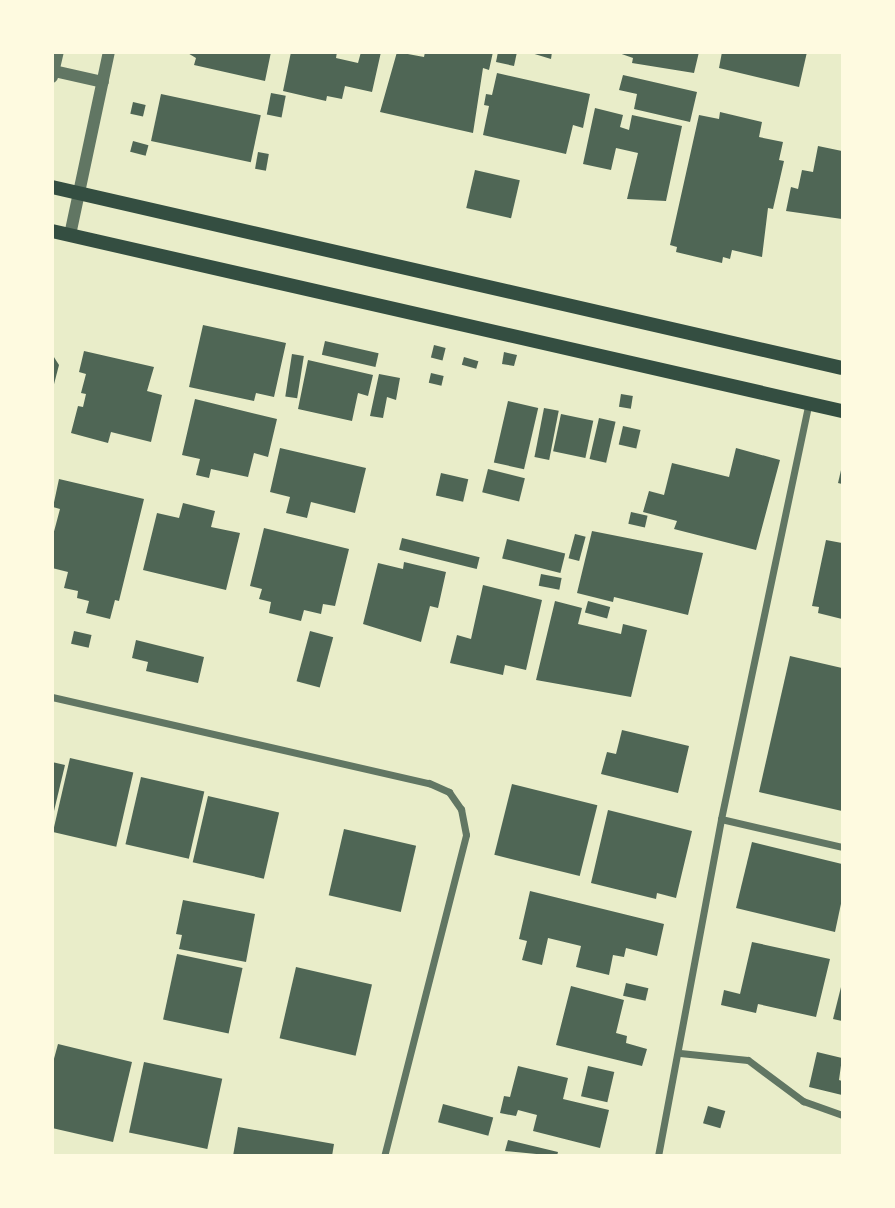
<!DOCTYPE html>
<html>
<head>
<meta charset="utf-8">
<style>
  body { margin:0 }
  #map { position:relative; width:895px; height:1208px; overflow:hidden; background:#e9edc9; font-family:"Fira Sans Condensed",sans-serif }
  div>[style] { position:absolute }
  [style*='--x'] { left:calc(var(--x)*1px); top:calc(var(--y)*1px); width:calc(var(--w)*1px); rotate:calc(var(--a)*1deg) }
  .building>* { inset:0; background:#4f6655; transform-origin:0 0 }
  .minor>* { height:7px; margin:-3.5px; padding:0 3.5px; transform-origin:3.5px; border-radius:3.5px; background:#617663 }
  .tertiary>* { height:12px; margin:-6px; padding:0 6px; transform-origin:6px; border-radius:6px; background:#617663 }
  .secondary>* { height:14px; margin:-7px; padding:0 7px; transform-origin:7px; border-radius:7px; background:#344e41 }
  span { translate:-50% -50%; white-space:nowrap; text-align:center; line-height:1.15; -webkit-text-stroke:6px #fefae0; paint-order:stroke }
  .frame { position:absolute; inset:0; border:54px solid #fefae0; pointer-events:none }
</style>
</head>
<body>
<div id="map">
  <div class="building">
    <div style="clip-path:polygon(186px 52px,271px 52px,265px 81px,194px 65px,196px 58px)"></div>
    <div style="clip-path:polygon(291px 52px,337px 52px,336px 58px,358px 63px,361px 52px,381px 52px,372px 92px,345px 86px,342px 99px,327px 96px,326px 101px,283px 91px)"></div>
    <div style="clip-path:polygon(397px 52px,424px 57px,425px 52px,493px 52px,489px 70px,483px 68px,473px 133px,380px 112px)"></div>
    <div style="clip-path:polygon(498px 52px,517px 52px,514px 66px,496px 62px)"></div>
    <div style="clip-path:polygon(528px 52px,552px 52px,551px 59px)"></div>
    <div style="clip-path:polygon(616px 52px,699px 52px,694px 73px,632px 63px,633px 58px)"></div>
    <div style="clip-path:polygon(722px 52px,807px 52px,799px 87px,719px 68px)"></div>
    <div style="clip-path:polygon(497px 73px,590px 94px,583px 128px,573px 125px,566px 154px,483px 135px,489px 106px,484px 105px,486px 94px,492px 95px)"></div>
    <div style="clip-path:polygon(623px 75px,697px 92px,690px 122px,634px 109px,637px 94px,619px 90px)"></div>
    <div style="left:271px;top:93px;width:15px;height:22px;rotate:11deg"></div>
    <div style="left:161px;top:94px;width:102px;height:48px;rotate:12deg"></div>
    <div style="left:133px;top:102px;width:13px;height:12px;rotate:13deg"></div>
    <div style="clip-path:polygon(595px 108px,623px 115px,620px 127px,629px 130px,632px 115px,682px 126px,666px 201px,627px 199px,638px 153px,616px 148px,611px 170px,583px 164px)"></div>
    <div style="clip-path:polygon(720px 112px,762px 122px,759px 137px,783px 142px,779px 160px,784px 161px,773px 209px,768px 208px,762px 257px,732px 250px,730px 259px,723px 257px,722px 263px,676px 252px,677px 247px,670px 245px,699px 115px,719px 119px)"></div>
    <div style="left:133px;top:141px;width:16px;height:11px;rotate:15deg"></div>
    <div style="clip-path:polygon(818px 146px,842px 151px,842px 219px,786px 211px,791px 187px,798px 189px,802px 170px,813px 172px)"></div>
    <div style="left:258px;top:152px;width:11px;height:17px;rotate:10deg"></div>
    <div style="left:475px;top:170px;width:46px;height:39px;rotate:13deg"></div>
    <div style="clip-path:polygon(203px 325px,286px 343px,274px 397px,256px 393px,254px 401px,189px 387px)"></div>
    <div style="left:325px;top:341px;width:55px;height:14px;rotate:13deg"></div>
    <div style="left:434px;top:345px;width:12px;height:13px;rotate:14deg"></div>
    <div style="clip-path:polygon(84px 351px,154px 367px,147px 391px,162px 395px,151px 442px,111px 432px,108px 443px,71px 433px,78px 406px,83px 407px,86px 394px,81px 393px,86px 374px,79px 372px)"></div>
    <div style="clip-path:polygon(504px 352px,517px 355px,514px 366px,502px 364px)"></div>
    <div style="clip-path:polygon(52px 354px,59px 365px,53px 388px,52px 387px)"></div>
    <div style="left:292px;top:354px;width:12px;height:43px;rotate:9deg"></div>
    <div style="left:464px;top:357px;width:15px;height:8px;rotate:16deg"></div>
    <div style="clip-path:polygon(308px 360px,373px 375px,368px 396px,358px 393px,352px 421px,298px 409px)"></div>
    <div style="left:431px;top:373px;width:13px;height:10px;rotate:13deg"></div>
    <div style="clip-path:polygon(379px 374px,400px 378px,396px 400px,387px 397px,383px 418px,370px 416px)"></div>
    <div style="left:621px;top:394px;width:12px;height:13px;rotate:9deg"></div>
    <div style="clip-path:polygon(195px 399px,277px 419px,268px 457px,254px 453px,248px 477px,211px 469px,209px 478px,196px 475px,200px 459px,182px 455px)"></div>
    <div style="left:508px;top:401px;width:31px;height:63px;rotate:13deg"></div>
    <div style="left:544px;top:408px;width:15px;height:50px;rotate:11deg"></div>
    <div style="left:561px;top:414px;width:33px;height:38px;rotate:12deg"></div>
    <div style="left:599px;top:418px;width:17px;height:42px;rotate:13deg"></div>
    <div style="left:623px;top:426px;width:18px;height:19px;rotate:13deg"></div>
    <div style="clip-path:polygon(280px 448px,366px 468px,355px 513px,311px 502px,307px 518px,286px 513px,290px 497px,270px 492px)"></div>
    <div style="clip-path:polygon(736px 448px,780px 460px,756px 550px,674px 529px,677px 521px,643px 512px,649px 491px,664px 495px,672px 463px,729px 477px)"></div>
    <div style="clip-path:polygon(842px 466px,842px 484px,838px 483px)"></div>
    <div style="left:488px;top:469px;width:38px;height:24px;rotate:14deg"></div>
    <div style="left:441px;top:473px;width:28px;height:23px;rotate:13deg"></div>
    <div style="clip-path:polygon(59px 479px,144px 499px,119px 601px,115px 600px,110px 619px,86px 613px,89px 601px,77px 598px,78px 591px,64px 588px,68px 572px,52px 568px,52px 539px,60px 509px,53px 507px)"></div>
    <div style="clip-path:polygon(183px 503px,215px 511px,211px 527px,240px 533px,226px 590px,143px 570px,157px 513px,179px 518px)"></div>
    <div style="left:631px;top:512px;width:17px;height:12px;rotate:13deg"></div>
    <div style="clip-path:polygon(264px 528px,349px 549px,335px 606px,323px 604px,321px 614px,304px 610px,301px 621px,269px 613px,271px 602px,259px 599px,262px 589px,250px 586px)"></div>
    <div style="clip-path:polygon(592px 531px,703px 553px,688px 615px,614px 597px,613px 602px,577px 593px)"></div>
    <div style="left:575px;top:534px;width:11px;height:25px;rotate:15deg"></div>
    <div style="left:402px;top:538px;width:80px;height:12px;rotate:14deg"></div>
    <div style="left:507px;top:539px;width:60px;height:20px;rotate:14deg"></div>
    <div style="clip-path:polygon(826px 540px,842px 543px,842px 619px,818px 613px,819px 607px,812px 606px)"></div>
    <div style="clip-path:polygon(404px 562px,446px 572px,438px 608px,430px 606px,421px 642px,363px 624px,378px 563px,403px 569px)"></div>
    <div style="left:541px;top:574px;width:21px;height:12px;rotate:11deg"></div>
    <div style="clip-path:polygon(483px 585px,542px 600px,526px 670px,505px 665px,503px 675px,450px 663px,457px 635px,471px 639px)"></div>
    <div style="clip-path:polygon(555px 601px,582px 608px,578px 624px,621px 634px,623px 624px,647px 630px,631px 697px,536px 680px)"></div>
    <div style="left:588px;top:601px;width:23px;height:12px;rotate:15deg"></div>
    <div style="left:74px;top:631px;width:18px;height:13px;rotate:13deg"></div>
    <div style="left:310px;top:631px;width:24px;height:52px;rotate:15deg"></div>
    <div style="clip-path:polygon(136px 640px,204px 657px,198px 683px,146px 671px,148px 662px,132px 658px)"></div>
    <div style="clip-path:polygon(790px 656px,842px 668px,842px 811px,759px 792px)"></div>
    <div style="clip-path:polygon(622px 730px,689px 746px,678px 793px,601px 774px,607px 752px,616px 754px)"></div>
    <div style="left:70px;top:758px;width:65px;height:76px;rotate:13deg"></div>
    <div style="clip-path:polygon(52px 762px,65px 765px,54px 811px,52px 811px)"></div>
    <div style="left:141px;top:777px;width:65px;height:69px;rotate:13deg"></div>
    <div style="left:512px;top:784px;width:88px;height:73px;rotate:14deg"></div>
    <div style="left:208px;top:796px;width:73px;height:68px;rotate:13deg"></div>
    <div style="clip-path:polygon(608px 810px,692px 831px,676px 898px,657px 893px,656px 899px,591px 883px)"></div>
    <div style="left:344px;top:829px;width:74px;height:68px;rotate:13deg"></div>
    <div style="clip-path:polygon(752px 842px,842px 864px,842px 899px,835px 932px,736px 908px)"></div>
    <div style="clip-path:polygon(530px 891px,664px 924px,657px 956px,626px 948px,624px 957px,613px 955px,609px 975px,576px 967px,581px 946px,548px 938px,542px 965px,522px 960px,527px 941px,519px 939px)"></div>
    <div style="clip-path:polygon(183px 900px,255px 914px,246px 962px,179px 949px,182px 935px,176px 934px)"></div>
    <div style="clip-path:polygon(752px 942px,830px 959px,816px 1017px,758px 1004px,756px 1013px,721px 1005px,724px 990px,740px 994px)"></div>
    <div style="left:177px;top:954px;width:67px;height:67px;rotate:12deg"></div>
    <div style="left:296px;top:967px;width:78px;height:73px;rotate:13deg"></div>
    <div style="left:626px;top:983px;width:23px;height:13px;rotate:13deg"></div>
    <div style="clip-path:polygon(842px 983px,842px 1021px,833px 1019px)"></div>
    <div style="clip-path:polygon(571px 986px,624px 1000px,616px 1033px,627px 1036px,626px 1043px,647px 1049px,642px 1066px,556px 1045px)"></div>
    <div style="clip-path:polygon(58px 1044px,132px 1062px,113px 1142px,52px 1128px,52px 1066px)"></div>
    <div style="clip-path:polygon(817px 1052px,842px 1058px,839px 1080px,842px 1081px,842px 1095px,809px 1087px)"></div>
    <div style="left:144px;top:1062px;width:80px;height:72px;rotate:12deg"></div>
    <div style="clip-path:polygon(518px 1066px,568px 1078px,563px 1099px,609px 1110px,600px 1148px,533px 1131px,537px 1115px,518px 1110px,516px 1116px,500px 1113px,504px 1096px,510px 1097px)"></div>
    <div style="left:588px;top:1066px;width:27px;height:31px;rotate:13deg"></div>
    <div style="left:443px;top:1104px;width:52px;height:19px;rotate:15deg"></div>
    <div style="left:708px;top:1106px;width:18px;height:18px;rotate:16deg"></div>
    <div style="clip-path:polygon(238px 1127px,334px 1144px,332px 1156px,233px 1156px)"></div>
    <div style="clip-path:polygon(508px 1140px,558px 1152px,557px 1156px,505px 1151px)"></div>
  </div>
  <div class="minor">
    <div style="--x:52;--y:697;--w:387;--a:12.9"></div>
    <div style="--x:429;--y:783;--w:22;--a:24"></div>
    <div style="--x:449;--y:792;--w:21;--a:55"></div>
    <div style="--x:461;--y:809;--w:26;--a:79"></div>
    <div style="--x:466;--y:835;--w:331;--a:104.3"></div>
    <div style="--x:721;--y:819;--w:124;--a:13"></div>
    <div style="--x:680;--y:1053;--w:68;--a:5.9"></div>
    <div style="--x:748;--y:1060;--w:69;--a:36.7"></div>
    <div style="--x:803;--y:1101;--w:41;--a:19.7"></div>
    <div style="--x:658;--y:1156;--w:343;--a:-79.4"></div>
    <div style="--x:721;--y:819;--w:425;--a:-78.1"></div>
  </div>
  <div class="tertiary">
    <div style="--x:54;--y:71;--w:50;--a:12.7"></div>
    <div style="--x:52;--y:77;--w:26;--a:-77"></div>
    <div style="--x:70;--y:235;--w:187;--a:-78"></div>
  </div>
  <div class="secondary">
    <div style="--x:52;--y:187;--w:810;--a:12.9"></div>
    <div style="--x:52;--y:231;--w:810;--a:12.84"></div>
  </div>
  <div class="frame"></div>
</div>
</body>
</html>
